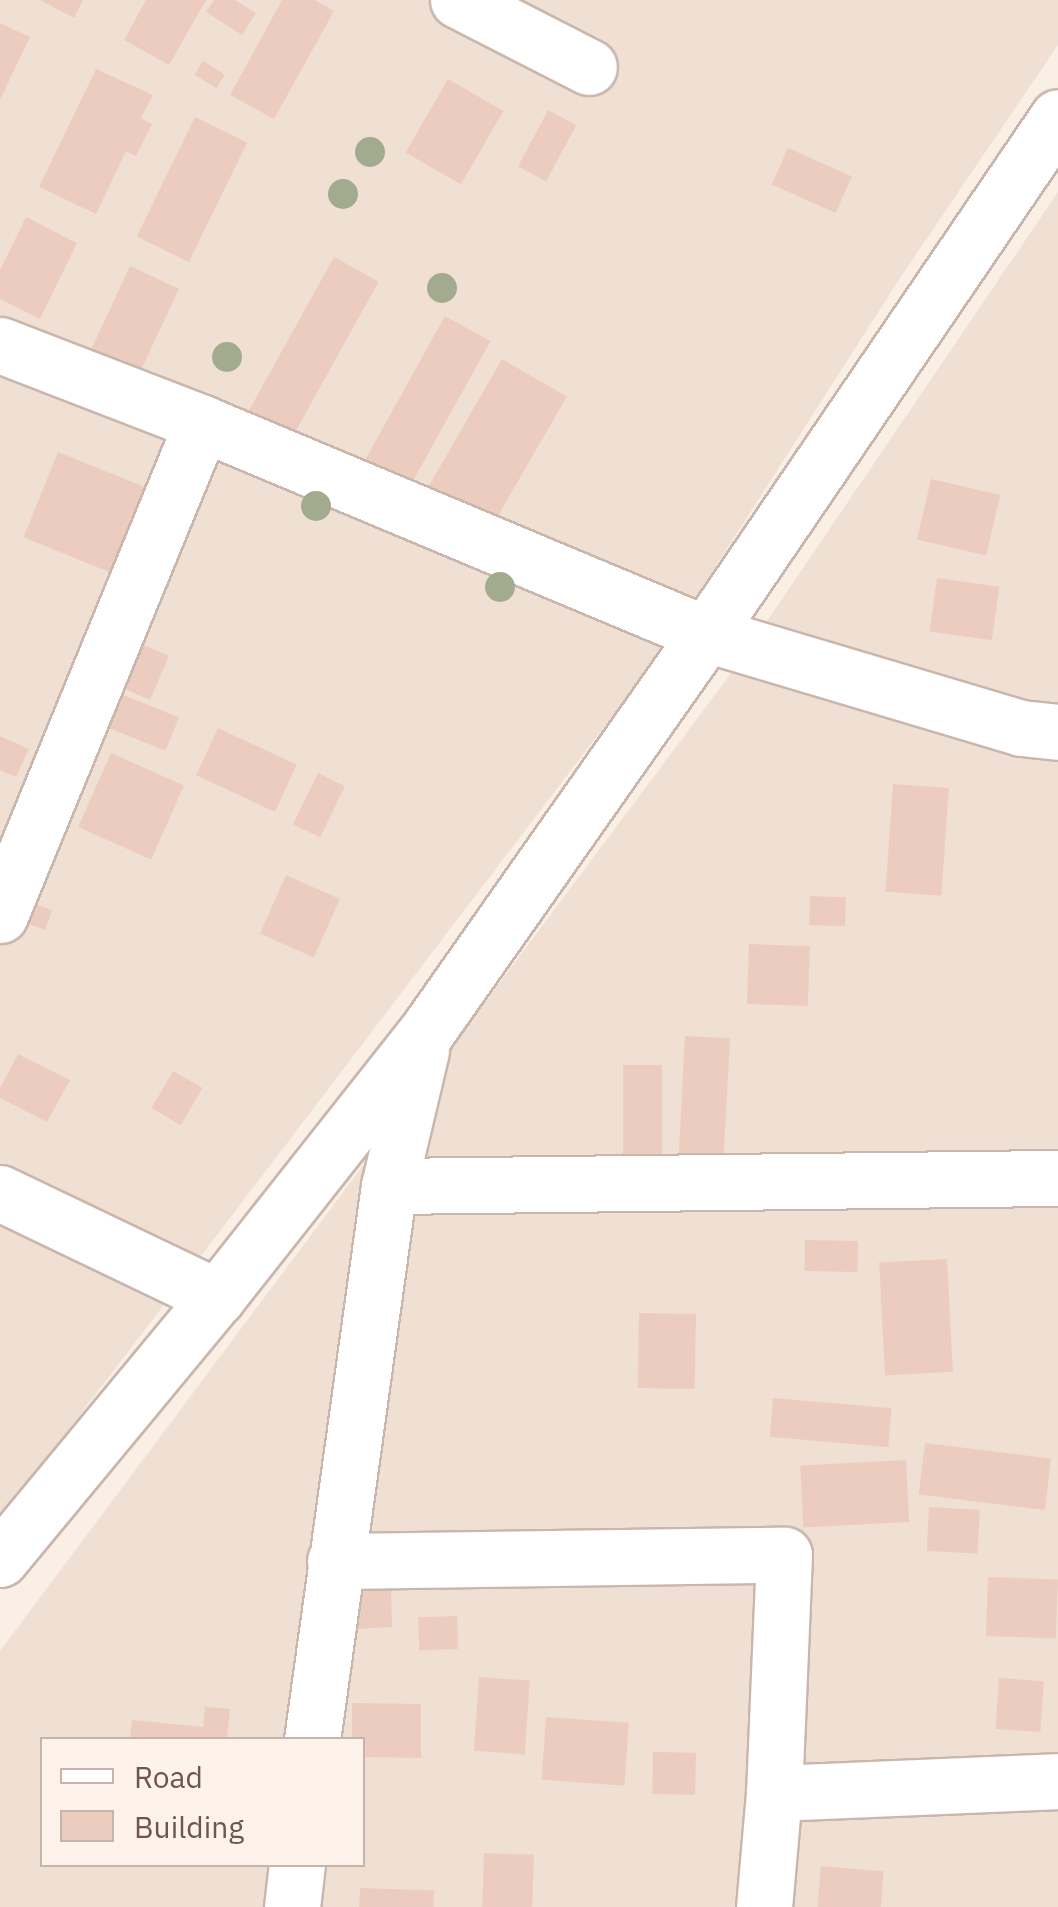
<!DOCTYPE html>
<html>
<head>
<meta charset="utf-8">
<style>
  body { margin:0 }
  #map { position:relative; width:1058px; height:1907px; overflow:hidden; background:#faefe5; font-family:"IBM Plex Sans",sans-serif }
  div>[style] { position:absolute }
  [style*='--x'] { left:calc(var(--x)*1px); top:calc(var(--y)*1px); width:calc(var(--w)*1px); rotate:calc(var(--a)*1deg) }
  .residential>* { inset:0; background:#f0e0d4 }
  .building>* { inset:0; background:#ecccbf; transform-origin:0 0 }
  .roads { filter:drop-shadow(2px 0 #c9b6ac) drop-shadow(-2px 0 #c9b6ac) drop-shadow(0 2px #c9b6ac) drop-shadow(0 -2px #c9b6ac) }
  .minor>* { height:55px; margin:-27.5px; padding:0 27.5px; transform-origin:27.5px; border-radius:27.5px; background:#fff }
  .trees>* { width:30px; height:30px; margin:-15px; border-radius:50%; background:#a2ab8e }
  span { translate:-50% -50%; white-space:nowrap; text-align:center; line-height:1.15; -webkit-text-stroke:10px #fdf3eb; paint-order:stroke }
  .legend { position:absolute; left:40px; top:1737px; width:325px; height:130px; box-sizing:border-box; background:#fdf3eb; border:2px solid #c4b4ac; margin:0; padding:12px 18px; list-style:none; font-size:30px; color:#6f554d }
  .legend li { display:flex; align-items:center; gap:20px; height:50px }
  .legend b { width:50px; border:2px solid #c4b4ac }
</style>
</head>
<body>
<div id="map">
  <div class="residential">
    <div style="clip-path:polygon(0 0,1058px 0,1058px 45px,900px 278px,661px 652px,0 1520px)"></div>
    <div style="clip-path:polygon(evenodd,1058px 192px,1058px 1907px,0 1907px,0 1651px,738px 664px,1058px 192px,42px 1740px,362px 1740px,362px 1864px,42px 1864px,42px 1740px)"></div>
  </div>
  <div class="building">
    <div style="clip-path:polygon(40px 0,83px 0,74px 18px)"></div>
    <div style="clip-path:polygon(146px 0,206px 0,169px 65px,124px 40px)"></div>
    <div style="clip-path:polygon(214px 0,235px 0,256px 13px,242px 35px,206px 12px)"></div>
    <div style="clip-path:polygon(282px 0,315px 0,334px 11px,274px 119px,230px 95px)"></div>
    <div style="clip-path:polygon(0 23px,30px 37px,0 100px)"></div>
    <div style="left:203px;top:61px;width:26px;height:16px;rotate:32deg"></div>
    <div style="clip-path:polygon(96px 69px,153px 95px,141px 118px,152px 124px,136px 156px,126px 151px,96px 214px,39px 187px)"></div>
    <div style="left:448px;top:79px;width:64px;height:85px;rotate:30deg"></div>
    <div style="left:548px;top:110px;width:32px;height:64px;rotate:28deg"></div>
    <div style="left:195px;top:117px;width:58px;height:133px;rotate:26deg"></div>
    <div style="left:788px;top:148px;width:70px;height:40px;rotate:24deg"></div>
    <div style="clip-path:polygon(26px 217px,77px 243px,40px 319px,0 299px,0 270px)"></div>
    <div style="left:334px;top:257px;width:51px;height:190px;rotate:29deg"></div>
    <div style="left:130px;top:266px;width:54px;height:104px;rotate:25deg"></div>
    <div style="left:445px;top:316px;width:52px;height:177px;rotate:29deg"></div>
    <div style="left:502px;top:359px;width:75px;height:165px;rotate:30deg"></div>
    <div style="left:58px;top:452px;width:93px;height:92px;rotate:22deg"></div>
    <div style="left:931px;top:479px;width:71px;height:62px;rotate:13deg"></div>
    <div style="left:937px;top:578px;width:63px;height:54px;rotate:8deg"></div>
    <div style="left:134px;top:641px;width:38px;height:48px;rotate:23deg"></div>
    <div style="left:116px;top:692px;width:68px;height:36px;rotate:22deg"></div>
    <div style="left:218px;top:728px;width:87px;height:52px;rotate:25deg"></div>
    <div style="clip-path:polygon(0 736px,29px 749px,16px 777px,0 770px)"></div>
    <div style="left:111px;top:753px;width:80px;height:81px;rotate:24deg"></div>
    <div style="left:318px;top:773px;width:30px;height:57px;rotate:26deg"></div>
    <div style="left:893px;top:784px;width:56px;height:108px;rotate:4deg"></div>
    <div style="left:286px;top:875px;width:59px;height:64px;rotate:24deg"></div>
    <div style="left:810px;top:896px;width:36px;height:29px;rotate:2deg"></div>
    <div style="left:24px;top:900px;width:30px;height:21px;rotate:20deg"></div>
    <div style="left:749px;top:944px;width:61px;height:60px;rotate:2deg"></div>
    <div style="left:685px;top:1036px;width:45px;height:123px;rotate:3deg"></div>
    <div style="clip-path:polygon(18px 1054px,70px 1080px,47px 1122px,0 1098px,0 1088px)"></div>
    <div style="left:623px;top:1065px;width:39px;height:95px"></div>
    <div style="left:173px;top:1071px;width:34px;height:43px;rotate:30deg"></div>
    <div style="left:805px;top:1240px;width:53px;height:31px;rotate:1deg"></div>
    <div style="left:947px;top:1259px;width:113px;height:68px;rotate:87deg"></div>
    <div style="left:639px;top:1313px;width:57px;height:75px;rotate:1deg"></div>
    <div style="left:773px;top:1398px;width:119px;height:39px;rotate:5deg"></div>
    <div style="left:925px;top:1443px;width:127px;height:52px;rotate:7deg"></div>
    <div style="left:906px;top:1460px;width:62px;height:106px;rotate:87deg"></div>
    <div style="left:929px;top:1507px;width:51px;height:44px;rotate:3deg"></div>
    <div style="left:988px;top:1577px;width:70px;height:59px;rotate:2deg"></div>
    <div style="clip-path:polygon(365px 1584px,391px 1585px,392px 1627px,355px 1629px)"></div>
    <div style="left:457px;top:1616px;width:33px;height:39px;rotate:88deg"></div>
    <div style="left:479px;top:1677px;width:51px;height:74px;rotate:4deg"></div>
    <div style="left:999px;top:1678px;width:45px;height:51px;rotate:4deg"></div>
    <div style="clip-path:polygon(352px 1703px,421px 1704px,421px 1758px,362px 1757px,362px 1740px,352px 1740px)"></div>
    <div style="clip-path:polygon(205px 1707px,230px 1709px,227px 1740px,130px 1740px,132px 1720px,203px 1727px)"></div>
    <div style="left:546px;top:1717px;width:83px;height:63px;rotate:4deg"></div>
    <div style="left:653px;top:1752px;width:43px;height:42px;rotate:1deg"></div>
    <div style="left:484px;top:1853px;width:50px;height:54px;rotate:2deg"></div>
    <div style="left:821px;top:1866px;width:63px;height:41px;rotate:5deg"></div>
    <div style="left:360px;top:1888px;width:74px;height:19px;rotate:2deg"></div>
  </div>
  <div class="roads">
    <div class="minor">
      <div style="--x:458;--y:0;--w:147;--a:27.1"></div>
      <div style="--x:0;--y:345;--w:217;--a:21.1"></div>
      <div style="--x:202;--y:423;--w:546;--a:22.72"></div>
      <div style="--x:706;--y:634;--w:329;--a:16.6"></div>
      <div style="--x:1021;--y:728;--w:37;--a:6"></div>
      <div style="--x:0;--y:915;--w:532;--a:-67.68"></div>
      <div style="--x:389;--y:1186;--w:669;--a:-0.69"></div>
      <div style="--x:0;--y:1193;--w:241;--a:25.6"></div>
      <div style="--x:0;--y:1559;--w:340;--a:-50.4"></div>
      <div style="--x:217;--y:1297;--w:335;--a:-51.7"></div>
      <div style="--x:425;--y:1034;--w:489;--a:-54.9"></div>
      <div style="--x:706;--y:634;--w:625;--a:-55.75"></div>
      <div style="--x:335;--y:1561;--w:449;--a:-0.8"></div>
      <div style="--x:784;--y:1555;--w:238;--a:92.4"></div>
      <div style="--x:774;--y:1793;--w:114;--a:95"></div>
      <div style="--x:312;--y:1740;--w:559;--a:-82.09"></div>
      <div style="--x:389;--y:1186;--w:139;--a:-76.7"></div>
      <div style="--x:774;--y:1793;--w:284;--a:-2.4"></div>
      <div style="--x:292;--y:1907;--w:43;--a:-83.4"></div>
    </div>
  </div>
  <div class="trees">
    <div style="left:370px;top:152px"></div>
    <div style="left:343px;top:194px"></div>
    <div style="left:442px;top:288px"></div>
    <div style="left:227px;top:357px"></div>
    <div style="left:316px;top:506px"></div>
    <div style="left:500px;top:587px"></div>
  </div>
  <ul class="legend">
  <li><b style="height:12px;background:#fff"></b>Road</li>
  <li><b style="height:28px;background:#ecccbf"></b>Building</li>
  </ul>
</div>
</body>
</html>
